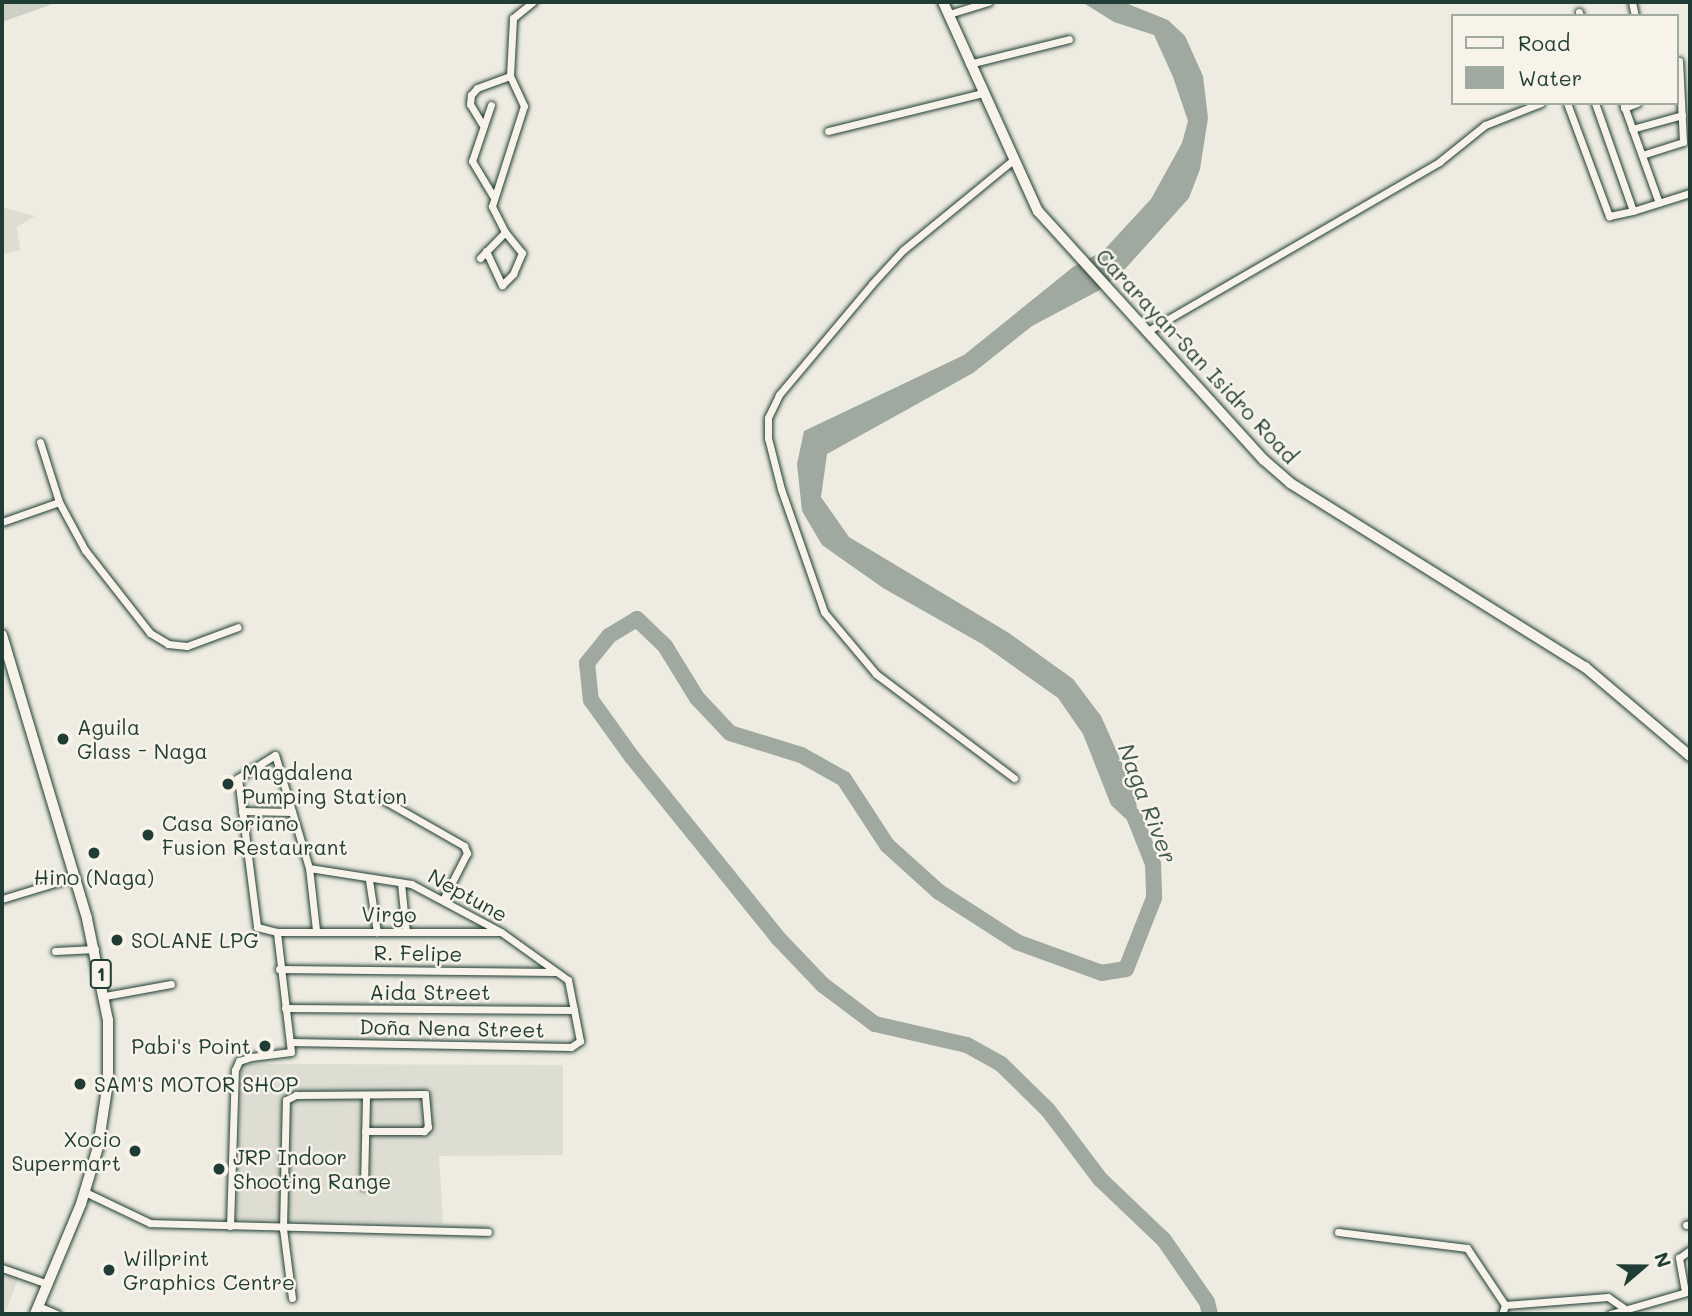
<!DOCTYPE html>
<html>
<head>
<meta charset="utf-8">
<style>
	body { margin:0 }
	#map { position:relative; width:1692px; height:1316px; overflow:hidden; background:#eeece1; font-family:Mali,sans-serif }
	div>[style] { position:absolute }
	.built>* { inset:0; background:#ddddd2 }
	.green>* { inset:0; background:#cccfc4 }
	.water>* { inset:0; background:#9fa99f }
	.river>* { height:16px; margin:-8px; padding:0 8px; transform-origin:8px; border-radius:8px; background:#9fa99f }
	.roads { filter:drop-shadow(0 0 2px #1f3d34) drop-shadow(0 0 2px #1f3d34) }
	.minor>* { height:7px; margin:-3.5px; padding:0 3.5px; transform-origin:3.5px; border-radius:3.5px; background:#f7f3e8 }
	.secondary>* { height:10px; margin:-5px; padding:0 5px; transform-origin:5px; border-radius:5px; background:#f7f3e8 }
	.primary>* { height:10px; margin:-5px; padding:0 5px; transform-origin:5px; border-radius:5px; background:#f7f3e8 }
	.dots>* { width:19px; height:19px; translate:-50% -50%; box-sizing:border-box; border:4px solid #f7f3e8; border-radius:50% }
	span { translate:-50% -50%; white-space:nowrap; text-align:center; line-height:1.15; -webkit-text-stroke:5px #f7f3e8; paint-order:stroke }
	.shield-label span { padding:2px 5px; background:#f7f3e8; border:2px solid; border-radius:5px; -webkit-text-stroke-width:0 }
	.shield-label { font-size:19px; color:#1f3d34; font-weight:700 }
	.street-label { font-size:21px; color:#1f3d34 }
	.poi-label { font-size:21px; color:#1f3d34 }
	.left { translate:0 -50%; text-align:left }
	.right { translate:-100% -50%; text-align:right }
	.water-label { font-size:23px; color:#3f584f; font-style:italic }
	.frame { position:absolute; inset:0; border:4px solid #1f3d34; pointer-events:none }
	.legend { position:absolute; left:1451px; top:14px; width:228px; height:91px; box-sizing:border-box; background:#f7f3e8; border:2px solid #a1aaa0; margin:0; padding:9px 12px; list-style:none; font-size:21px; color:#1f3d34 }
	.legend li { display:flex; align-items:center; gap:14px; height:35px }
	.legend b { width:35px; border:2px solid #a1aaa0 }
	.north { position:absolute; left:1608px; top:1232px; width:70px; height:70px; -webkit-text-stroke:5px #f7f3e8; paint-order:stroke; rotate:70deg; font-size:19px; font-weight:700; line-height:28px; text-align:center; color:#1f3d34 }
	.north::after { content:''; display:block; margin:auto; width:24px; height:32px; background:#1f3d34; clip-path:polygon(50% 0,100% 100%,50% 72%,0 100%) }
</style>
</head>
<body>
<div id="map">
	<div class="built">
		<i style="clip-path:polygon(2px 207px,35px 216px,17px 227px,20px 250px,2px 255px)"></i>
		<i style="clip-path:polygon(242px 1064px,563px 1065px,563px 1155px,439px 1156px,443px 1224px,236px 1219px)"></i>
		<i style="clip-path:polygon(2px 1272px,18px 1278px,5px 1314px,2px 1314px)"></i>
	</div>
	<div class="green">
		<i style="clip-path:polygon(2px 2px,58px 2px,2px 22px)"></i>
	</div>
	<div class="water">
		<i style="clip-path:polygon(1082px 2px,1123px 2px,1168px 20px,1185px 36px,1203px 76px,1208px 118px,1200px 169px,1189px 198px,1126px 268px,1098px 291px,1032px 326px,973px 373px,827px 454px,821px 497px,849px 537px,1009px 633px,1073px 679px,1101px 716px,1134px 790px,1141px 833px,1111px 805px,1083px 734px,1058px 698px,982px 644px,883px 588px,822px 545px,802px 511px,797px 464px,804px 431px,964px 355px,1073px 267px,1103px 251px,1151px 199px,1182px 143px,1188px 121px,1173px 77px,1154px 35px,1114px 22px)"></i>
	</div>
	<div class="river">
		<i style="left:1134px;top:816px;width:52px;rotate:68.4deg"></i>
		<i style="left:1153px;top:864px;width:34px;rotate:88deg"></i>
		<i style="left:1154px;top:898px;width:76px;rotate:111.5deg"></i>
		<i style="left:1126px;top:969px;width:24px;rotate:171deg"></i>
		<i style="left:1102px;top:973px;width:90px;rotate:-160deg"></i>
		<i style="left:1017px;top:942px;width:93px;rotate:-147.3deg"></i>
		<i style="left:939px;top:892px;width:70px;rotate:-137.9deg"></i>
		<i style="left:887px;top:845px;width:79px;rotate:-123.1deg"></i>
		<i style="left:844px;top:779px;width:49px;rotate:-150.8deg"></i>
		<i style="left:801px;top:755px;width:74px;rotate:-162.8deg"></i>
		<i style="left:730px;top:733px;width:48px;rotate:-133.3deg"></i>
		<i style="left:697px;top:698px;width:61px;rotate:-121.6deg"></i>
		<i style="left:665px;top:646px;width:39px;rotate:-136deg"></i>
		<i style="left:637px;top:619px;width:33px;rotate:149deg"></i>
		<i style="left:609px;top:636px;width:35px;rotate:129deg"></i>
		<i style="left:587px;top:663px;width:37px;rotate:84deg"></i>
		<i style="left:591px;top:700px;width:70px;rotate:54.3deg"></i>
		<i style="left:632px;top:757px;width:234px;rotate:51.1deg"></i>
		<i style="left:779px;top:939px;width:64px;rotate:46.3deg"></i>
		<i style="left:823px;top:985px;width:65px;rotate:36.9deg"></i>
		<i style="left:875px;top:1024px;width:94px;rotate:12.9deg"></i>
		<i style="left:967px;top:1045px;width:39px;rotate:29deg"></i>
		<i style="left:1001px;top:1064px;width:66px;rotate:44.4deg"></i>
		<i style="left:1048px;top:1110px;width:86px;rotate:53deg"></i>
		<i style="left:1100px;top:1179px;width:88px;rotate:43.6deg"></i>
		<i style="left:1164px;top:1240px;width:75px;rotate:55.3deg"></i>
		<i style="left:1207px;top:1302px;width:12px;rotate:76deg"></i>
	</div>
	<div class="roads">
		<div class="minor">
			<i style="left:1632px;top:2px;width:14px;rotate:78deg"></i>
			<i style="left:1579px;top:12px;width:4px;rotate:76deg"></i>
			<i style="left:949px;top:14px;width:41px;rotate:-17.1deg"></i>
			<i style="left:969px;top:64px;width:103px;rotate:-14deg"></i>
			<i style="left:1567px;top:103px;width:121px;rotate:69.6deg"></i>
			<i style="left:1609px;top:216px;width:25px;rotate:-12deg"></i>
			<i style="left:1595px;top:103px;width:114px;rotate:70.6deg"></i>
			<i style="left:1633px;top:211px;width:60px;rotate:-17.5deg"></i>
			<i style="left:1623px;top:103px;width:106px;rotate:70.2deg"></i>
			<i style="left:491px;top:105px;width:59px;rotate:108.7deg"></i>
			<i style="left:472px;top:161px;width:41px;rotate:59deg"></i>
			<i style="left:1624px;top:108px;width:14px;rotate:-21deg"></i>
			<i style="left:482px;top:124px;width:23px;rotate:-121deg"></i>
			<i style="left:470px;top:104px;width:9px;rotate:-84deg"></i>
			<i style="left:471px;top:95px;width:9px;rotate:-49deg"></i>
			<i style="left:477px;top:88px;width:35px;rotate:-20deg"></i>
			<i style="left:1632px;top:129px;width:52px;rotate:-15.6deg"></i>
			<i style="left:828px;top:131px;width:160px;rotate:-13.8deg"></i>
			<i style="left:1642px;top:155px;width:43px;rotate:-17.6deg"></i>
			<i style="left:1683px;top:142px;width:81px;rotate:-92.8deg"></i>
			<i style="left:1013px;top:160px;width:142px;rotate:140.7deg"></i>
			<i style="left:903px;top:250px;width:46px;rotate:132.4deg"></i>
			<i style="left:872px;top:284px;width:145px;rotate:130deg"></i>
			<i style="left:779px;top:395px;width:25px;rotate:116deg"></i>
			<i style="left:768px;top:418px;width:20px;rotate:90deg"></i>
			<i style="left:768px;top:438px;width:53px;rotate:75.7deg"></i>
			<i style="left:781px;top:489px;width:130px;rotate:70.7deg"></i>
			<i style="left:824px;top:612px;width:81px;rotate:50deg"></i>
			<i style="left:876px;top:674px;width:173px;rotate:37deg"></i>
			<i style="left:486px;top:251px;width:38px;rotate:65deg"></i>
			<i style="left:502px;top:285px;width:16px;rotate:-45deg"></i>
			<i style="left:513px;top:274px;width:23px;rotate:-67deg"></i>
			<i style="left:522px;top:253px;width:27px;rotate:-129deg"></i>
			<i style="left:480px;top:258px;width:36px;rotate:-46deg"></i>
			<i style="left:505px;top:232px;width:29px;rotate:-117deg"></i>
			<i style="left:492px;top:206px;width:105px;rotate:-72.3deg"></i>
			<i style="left:524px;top:106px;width:33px;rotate:-115deg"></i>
			<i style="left:510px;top:76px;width:58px;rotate:-87deg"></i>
			<i style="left:513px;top:18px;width:26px;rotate:-39deg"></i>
			<i style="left:1146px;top:332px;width:339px;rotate:-30.1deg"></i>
			<i style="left:1439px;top:162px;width:59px;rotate:-38.8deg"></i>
			<i style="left:1485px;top:125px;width:60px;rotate:-21.4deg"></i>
			<i style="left:40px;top:442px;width:63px;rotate:72.4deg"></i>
			<i style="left:2px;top:522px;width:60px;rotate:-19.3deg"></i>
			<i style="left:59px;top:502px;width:55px;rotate:61.6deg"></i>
			<i style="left:85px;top:550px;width:105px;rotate:51.9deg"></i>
			<i style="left:150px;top:633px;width:21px;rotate:31deg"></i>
			<i style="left:168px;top:644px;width:19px;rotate:6deg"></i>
			<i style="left:187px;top:646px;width:54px;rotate:-20.4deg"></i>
			<i style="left:380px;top:798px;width:97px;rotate:29.7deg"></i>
			<i style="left:464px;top:846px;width:8px;rotate:67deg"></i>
			<i style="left:467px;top:853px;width:53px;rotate:117.1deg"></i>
			<i style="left:242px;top:811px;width:50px;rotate:1.1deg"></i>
			<i style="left:369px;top:880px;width:53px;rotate:81.3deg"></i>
			<i style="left:401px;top:883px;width:49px;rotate:84.2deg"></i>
			<i style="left:2px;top:899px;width:75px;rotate:-17deg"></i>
			<i style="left:316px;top:930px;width:62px;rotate:-96.4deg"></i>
			<i style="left:309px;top:868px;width:118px;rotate:-106.7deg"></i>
			<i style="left:275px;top:755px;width:44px;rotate:148.1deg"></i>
			<i style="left:238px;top:778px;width:150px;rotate:82.7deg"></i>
			<i style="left:257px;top:927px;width:21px;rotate:14deg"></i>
			<i style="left:277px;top:932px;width:223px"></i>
			<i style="left:55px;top:951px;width:40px;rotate:-2.9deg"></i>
			<i style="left:279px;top:969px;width:277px;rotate:0.6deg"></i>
			<i style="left:105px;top:996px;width:67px;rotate:-10.3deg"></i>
			<i style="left:285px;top:1008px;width:289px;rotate:0.4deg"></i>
			<i style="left:290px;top:1042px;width:281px;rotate:1deg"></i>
			<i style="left:571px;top:1047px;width:11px;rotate:-34deg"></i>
			<i style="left:580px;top:1041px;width:62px;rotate:-101.1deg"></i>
			<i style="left:568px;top:980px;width:82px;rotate:-144.4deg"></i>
			<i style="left:501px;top:932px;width:102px;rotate:-151.9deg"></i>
			<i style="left:411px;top:884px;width:103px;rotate:-171.1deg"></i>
			<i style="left:364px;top:1186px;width:91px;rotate:-88.7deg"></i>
			<i style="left:85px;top:1192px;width:72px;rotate:25.5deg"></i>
			<i style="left:150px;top:1223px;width:338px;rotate:1.5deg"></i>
			<i style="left:1686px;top:1225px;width:4px;rotate:-14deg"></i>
			<i style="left:230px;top:1226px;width:156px;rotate:-88.2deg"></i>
			<i style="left:235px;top:1070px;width:10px;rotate:-66deg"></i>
			<i style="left:239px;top:1061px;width:13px;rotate:-18deg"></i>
			<i style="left:251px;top:1057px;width:40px;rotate:-7.1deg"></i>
			<i style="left:291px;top:1052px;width:121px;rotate:-96.7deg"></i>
			<i style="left:1338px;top:1232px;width:130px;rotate:7.1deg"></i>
			<i style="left:1467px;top:1248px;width:69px;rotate:56.3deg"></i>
			<i style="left:1505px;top:1305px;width:9px;rotate:108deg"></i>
			<i style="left:2px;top:1268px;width:49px;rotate:19.2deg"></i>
			<i style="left:1685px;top:1292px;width:35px;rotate:-100deg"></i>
			<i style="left:1679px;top:1258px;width:14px;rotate:-36deg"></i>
			<i style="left:292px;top:1298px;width:70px;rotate:-97.4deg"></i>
			<i style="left:283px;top:1229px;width:129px;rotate:-88.7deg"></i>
			<i style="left:286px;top:1100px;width:11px;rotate:-27deg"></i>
			<i style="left:296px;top:1095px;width:129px;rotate:-0.4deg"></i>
			<i style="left:425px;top:1094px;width:33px;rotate:85deg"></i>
			<i style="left:428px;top:1127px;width:6px;rotate:135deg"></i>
			<i style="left:424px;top:1131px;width:59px;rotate:180deg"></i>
			<i style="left:1505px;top:1305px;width:103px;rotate:-4.4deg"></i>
			<i style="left:1608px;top:1297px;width:21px;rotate:35deg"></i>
			<i style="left:38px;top:1306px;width:21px;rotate:23deg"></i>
			<i style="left:1610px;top:1314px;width:83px;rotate:-16deg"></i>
		</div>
		<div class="secondary">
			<i style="left:943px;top:2px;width:230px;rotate:65.6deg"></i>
			<i style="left:1038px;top:211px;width:336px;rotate:47.8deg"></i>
			<i style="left:1264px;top:460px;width:35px;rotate:41deg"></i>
			<i style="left:1290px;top:483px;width:348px;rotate:32deg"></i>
			<i style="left:1585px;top:667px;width:138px;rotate:40.3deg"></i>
		</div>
		<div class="primary">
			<i style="left:2px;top:635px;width:296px;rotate:73.3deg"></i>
			<i style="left:87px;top:919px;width:103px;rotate:78.3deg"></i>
			<i style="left:108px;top:1020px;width:62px;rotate:90deg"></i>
			<i style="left:108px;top:1082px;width:66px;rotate:98.7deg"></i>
			<i style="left:98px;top:1147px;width:59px;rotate:106.6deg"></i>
			<i style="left:81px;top:1204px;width:119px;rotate:112.7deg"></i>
		</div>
	</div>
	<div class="dots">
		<i style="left:63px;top:739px;background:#1f3d34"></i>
		<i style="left:228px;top:784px;background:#1f3d34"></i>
		<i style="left:148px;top:835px;background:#1f3d34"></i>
		<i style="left:94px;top:853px;background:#1f3d34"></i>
		<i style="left:117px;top:940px;background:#1f3d34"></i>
		<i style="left:265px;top:1046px;background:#1f3d34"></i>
		<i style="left:80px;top:1084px;background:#1f3d34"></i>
		<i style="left:135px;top:1151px;background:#1f3d34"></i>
		<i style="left:219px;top:1169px;background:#1f3d34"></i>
		<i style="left:109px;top:1270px;background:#1f3d34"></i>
	</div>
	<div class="shield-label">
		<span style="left:101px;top:974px">1</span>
	</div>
	<div class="street-label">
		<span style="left:1197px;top:356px;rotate:47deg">Cararayan-San Isidro Road</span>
		<span style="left:468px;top:895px;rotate:29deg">Neptune</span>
		<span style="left:389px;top:914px;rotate:1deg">Virgo</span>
		<span style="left:418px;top:953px;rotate:1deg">R. Felipe</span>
		<span style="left:430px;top:992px">Aida Street</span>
		<span style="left:452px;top:1028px;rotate:1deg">Doña Nena Street</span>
	</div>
	<div class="poi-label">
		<span class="left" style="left:77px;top:739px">Aguila<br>Glass - Naga</span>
		<span class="left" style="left:242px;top:784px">Magdalena<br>Pumping Station</span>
		<span class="left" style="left:162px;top:835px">Casa Soriano<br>Fusion Restaurant</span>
		<span style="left:94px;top:877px">Hino (Naga)</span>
		<span class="left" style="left:131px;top:940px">SOLANE LPG</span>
		<span class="right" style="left:251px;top:1046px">Pabi's Point</span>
		<span class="left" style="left:94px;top:1084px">SAM'S MOTOR SHOP</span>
		<span class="right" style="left:121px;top:1151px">Xocio<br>Supermart</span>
		<span class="left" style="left:233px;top:1169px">JRP Indoor<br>Shooting Range</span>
		<span class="left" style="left:123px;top:1270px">Willprint<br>Graphics Centre</span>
	</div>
	<div class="water-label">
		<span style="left:1148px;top:803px;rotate:69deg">Naga River</span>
	</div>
	<div class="frame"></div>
	<ul class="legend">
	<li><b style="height:9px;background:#f7f3e8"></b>Road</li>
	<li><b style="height:19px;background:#9fa99f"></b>Water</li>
	</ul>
	<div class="north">N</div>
</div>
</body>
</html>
